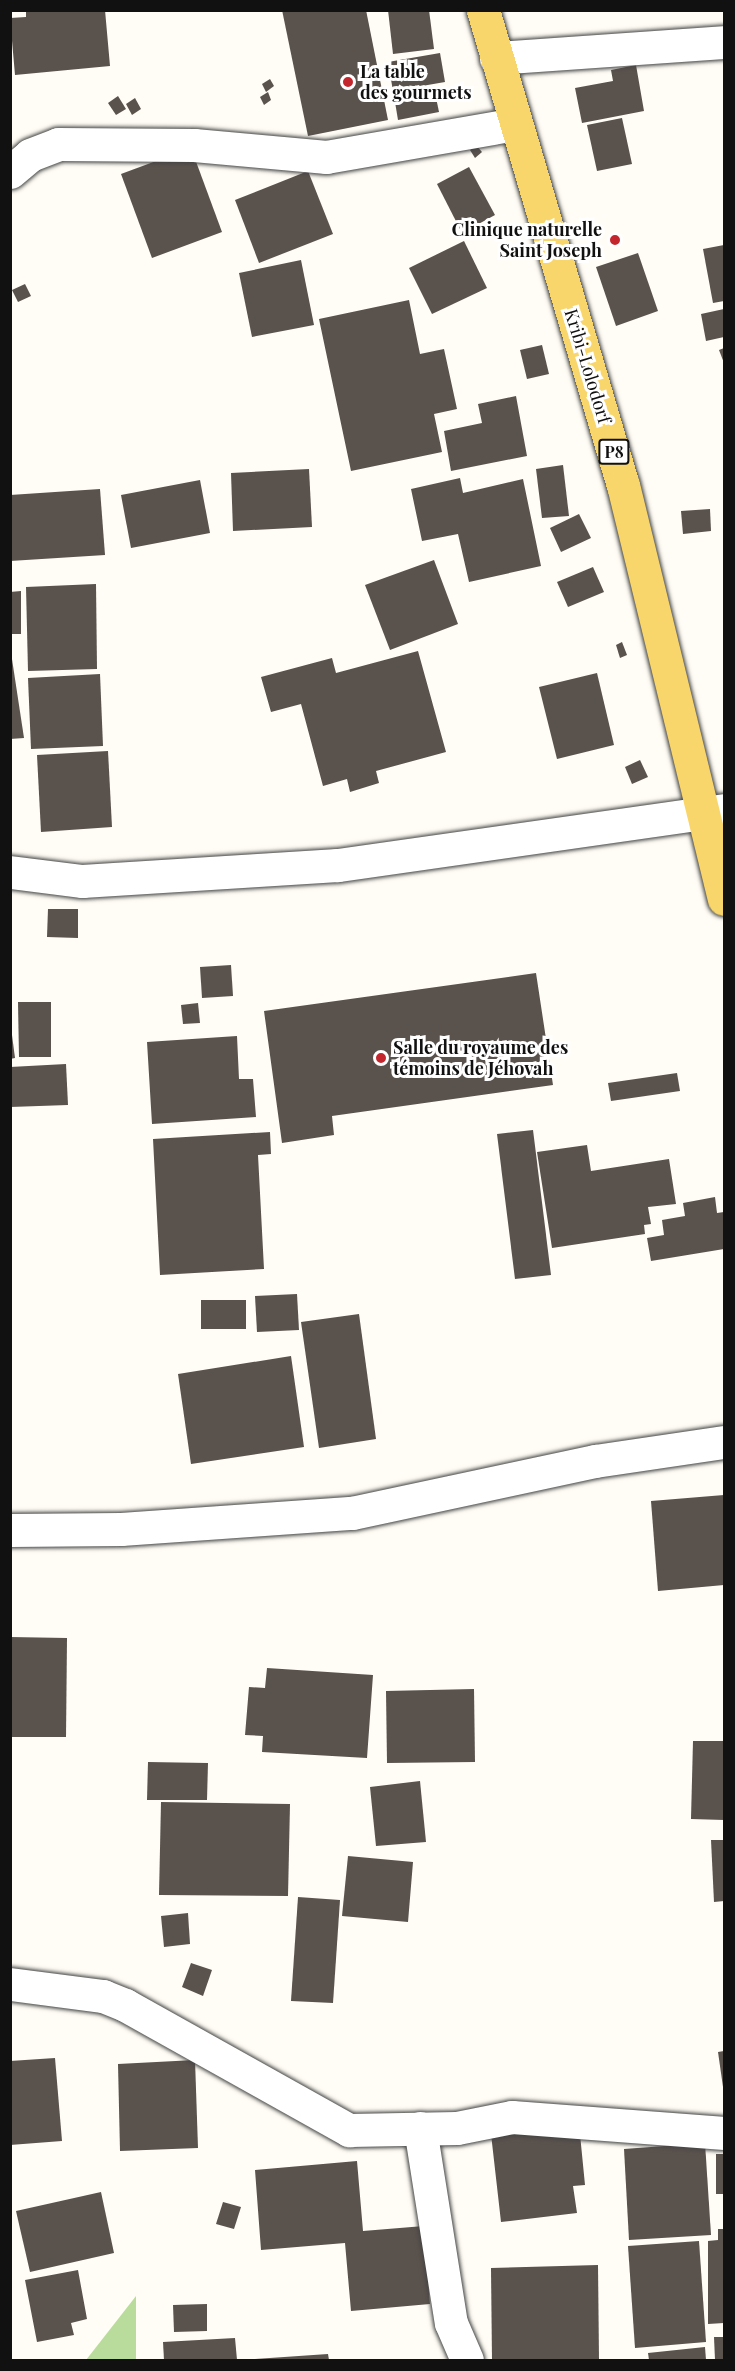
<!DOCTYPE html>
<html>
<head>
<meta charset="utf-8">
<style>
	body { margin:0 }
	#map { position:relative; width:735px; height:2371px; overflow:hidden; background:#fffdf5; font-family:"Playfair Display",serif }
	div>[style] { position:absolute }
	.forest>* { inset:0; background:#b9dc9c }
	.building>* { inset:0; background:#5a524d }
	.roads { filter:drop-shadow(0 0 2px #444) drop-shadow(0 0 2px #444) }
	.street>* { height:33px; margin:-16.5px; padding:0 16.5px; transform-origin:16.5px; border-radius:16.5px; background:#fff }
	.primary>* { height:33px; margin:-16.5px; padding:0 16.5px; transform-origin:16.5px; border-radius:16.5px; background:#f9d66b }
	.dots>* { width:16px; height:16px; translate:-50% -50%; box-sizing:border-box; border:3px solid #fff; border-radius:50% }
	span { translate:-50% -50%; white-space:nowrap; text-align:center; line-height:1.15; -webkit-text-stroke:6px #fff; paint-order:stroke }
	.shield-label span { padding:2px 4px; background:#fff; border:2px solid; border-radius:4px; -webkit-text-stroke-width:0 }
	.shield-label { font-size:16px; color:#111; font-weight:700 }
	.poi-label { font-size:18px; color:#111; font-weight:700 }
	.left { translate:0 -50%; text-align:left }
	.right { translate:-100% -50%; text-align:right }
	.street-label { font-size:18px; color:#111 }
	.frame { position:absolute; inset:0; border:12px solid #111; pointer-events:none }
</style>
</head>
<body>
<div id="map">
	<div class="forest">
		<i style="clip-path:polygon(136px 2296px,136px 2360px,86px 2360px)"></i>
	</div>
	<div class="building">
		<i style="clip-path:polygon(26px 10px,105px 10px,110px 66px,15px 75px,10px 18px,26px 17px)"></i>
		<i style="clip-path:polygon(282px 10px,366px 10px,388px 120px,308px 136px)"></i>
		<i style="clip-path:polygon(388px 10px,429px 10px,434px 49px,393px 54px)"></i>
		<i style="clip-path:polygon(440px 53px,445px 82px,393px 91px,388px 62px)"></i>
		<i style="clip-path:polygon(636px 65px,644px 111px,582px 123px,575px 88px,613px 81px,611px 70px)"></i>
		<i style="clip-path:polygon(270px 79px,274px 86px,266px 92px,262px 84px)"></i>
		<i style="clip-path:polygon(434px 88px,439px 112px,398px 120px,394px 96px)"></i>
		<i style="clip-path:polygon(268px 92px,271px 100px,264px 105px,260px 97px)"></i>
		<i style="clip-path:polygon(118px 96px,126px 109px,116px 115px,108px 103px)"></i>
		<i style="clip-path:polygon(135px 98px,141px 109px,132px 115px,126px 104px)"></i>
		<i style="clip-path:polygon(622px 118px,632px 164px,597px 171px,587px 125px)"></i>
		<i style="clip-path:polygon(476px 145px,482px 152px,475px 158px,470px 150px)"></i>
		<i style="clip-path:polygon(191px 148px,222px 232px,152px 258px,121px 174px)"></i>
		<i style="clip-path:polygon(469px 167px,495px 215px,462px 233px,437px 184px)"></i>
		<i style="clip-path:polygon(308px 171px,333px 234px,259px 263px,235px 200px)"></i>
		<i style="clip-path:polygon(464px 241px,487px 288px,432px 314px,409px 268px)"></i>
		<i style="clip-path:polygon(724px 245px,724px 301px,713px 303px,703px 249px)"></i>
		<i style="clip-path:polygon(638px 253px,658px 311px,616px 326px,596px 267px)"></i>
		<i style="clip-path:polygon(301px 260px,314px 325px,252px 337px,239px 273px)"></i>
		<i style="clip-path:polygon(25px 284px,31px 296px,18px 302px,12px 290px)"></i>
		<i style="clip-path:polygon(409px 300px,420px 354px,444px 349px,457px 409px,434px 414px,442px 452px,351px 471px,319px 319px)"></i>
		<i style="clip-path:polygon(724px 309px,724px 337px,706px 341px,701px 314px)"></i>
		<i style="clip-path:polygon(542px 345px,549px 374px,527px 379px,520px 350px)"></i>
		<i style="clip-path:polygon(724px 348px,724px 363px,719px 350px)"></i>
		<i style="clip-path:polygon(516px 396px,527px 456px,451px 471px,444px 431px,482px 423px,478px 404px)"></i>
		<i style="clip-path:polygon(563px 465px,569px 516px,542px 518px,536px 469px)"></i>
		<i style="clip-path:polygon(309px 469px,312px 527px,233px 531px,231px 473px)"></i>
		<i style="clip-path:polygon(460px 478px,463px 493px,523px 479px,541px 566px,469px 582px,458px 534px,422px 541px,411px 489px)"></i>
		<i style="clip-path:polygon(200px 480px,210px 533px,131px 548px,121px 495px)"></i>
		<i style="clip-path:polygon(100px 489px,105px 555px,10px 561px,10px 495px)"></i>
		<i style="clip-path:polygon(710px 509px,711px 531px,683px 534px,681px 511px)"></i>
		<i style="clip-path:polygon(579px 514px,591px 538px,561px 552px,550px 528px)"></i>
		<i style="clip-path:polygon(434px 560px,458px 624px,390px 650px,365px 585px)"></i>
		<i style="clip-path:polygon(593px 567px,604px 592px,568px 607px,557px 582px)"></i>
		<i style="clip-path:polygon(96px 584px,97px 669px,28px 671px,26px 587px)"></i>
		<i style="clip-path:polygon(21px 591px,21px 634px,10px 634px,10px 592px)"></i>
		<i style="clip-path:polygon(622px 642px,627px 655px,620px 658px,616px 645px)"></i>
		<i style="clip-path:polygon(10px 646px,24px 738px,10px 739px)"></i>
		<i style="clip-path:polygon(418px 651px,446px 752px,376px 771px,379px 783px,350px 792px,347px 779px,323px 786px,301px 704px,271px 712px,261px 677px,332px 658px,336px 673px)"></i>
		<i style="clip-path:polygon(597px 673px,614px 745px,557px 759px,539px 687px)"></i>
		<i style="clip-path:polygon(100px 674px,103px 746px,31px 749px,28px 678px)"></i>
		<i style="clip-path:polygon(108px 751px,112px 827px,41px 832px,37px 755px)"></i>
		<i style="clip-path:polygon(640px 760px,648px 777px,632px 784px,625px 767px)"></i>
		<i style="clip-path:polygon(48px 909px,78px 909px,78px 938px,47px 937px)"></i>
		<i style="clip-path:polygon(231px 965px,233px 996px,202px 998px,200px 967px)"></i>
		<i style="clip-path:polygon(536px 973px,553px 1085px,332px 1116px,334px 1135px,282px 1143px,264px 1011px)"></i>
		<i style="clip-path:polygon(18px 1002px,51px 1002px,51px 1057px,19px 1057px)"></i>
		<i style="clip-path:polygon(198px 1003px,200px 1023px,183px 1024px,181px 1005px)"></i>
		<i style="clip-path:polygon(10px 1020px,15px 1058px,10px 1059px)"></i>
		<i style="clip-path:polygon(237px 1036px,239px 1079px,253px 1079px,256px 1117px,152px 1124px,147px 1042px)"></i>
		<i style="clip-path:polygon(66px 1064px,68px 1105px,10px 1107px,10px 1067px)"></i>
		<i style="clip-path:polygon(677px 1073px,680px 1091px,611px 1101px,608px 1083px)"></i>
		<i style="clip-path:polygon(533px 1130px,551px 1275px,515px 1279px,497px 1134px)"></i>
		<i style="clip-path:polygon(270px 1132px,271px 1154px,258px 1155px,264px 1269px,160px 1275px,153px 1139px)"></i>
		<i style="clip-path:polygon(587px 1145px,591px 1171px,669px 1159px,676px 1204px,648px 1207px,651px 1224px,644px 1225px,645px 1234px,552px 1248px,537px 1152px)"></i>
		<i style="clip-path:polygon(715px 1197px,717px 1213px,724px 1212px,724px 1249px,651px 1261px,647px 1238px,664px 1235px,662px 1220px,685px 1216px,683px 1203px)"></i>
		<i style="clip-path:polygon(297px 1294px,299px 1330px,257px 1332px,255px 1296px)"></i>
		<i style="clip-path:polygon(201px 1300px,246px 1300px,246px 1329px,201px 1329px)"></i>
		<i style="clip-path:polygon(359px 1314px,376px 1439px,319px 1448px,301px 1322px)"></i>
		<i style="clip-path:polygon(291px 1356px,304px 1447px,191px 1464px,178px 1374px)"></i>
		<i style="clip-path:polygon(724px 1495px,724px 1585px,658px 1591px,651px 1501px)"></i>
		<i style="clip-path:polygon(10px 1637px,67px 1638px,66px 1737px,10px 1737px)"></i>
		<i style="clip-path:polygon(267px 1668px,373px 1675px,367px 1758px,262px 1752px,263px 1736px,245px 1735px,249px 1687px,265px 1688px)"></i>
		<i style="clip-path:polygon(474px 1689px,475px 1762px,387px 1763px,386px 1691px)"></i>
		<i style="clip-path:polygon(693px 1741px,724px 1741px,724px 1820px,691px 1819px)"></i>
		<i style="clip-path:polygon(148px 1762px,208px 1763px,207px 1800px,147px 1800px)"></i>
		<i style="clip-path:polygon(420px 1781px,426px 1842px,376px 1846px,370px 1787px)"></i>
		<i style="clip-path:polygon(161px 1802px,290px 1804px,288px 1896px,159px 1895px)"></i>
		<i style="clip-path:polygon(711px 1840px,724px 1840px,724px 1901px,714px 1902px)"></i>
		<i style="clip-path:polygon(348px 1856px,413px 1862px,408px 1922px,342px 1916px)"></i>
		<i style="clip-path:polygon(298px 1897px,340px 1900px,333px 2003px,291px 2001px)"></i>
		<i style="clip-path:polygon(188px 1913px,190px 1944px,164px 1947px,161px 1916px)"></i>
		<i style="clip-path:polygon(191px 1963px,212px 1970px,203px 1996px,182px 1987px)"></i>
		<i style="clip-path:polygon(724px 2051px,724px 2087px,723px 2087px,718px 2052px)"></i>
		<i style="clip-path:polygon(55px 2058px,62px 2141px,10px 2145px,10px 2061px)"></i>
		<i style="clip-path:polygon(195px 2060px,198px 2148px,120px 2151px,118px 2064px)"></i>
		<i style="clip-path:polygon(579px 2124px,585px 2185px,573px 2186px,577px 2213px,501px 2222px,491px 2134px)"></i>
		<i style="clip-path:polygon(705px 2143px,711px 2235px,629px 2240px,624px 2149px)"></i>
		<i style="clip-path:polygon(716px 2154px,724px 2154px,724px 2194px,716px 2194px)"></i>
		<i style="clip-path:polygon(357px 2161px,363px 2231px,424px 2226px,430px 2304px,351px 2311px,345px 2243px,261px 2250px,255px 2170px)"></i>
		<i style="clip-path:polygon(101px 2192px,114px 2253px,30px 2272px,16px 2211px)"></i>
		<i style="clip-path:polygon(223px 2202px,241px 2207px,234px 2229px,216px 2224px)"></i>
		<i style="clip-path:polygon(718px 2229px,724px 2229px,724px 2323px,708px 2324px,708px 2241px,718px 2240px)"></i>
		<i style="clip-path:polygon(699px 2241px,706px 2342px,635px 2348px,628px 2246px)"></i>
		<i style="clip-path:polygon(598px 2265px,599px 2360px,492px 2360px,491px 2268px)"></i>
		<i style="clip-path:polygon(78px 2270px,87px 2319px,71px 2323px,74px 2335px,37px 2342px,25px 2280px)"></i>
		<i style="clip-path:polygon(207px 2304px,207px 2331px,174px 2332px,173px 2305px)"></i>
		<i style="clip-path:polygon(714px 2337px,724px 2337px,724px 2360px,715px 2360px)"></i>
		<i style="clip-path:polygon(235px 2338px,237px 2360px,164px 2360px,163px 2342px)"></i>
		<i style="clip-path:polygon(705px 2347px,706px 2360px,649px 2360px,648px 2353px)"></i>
		<i style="clip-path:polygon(328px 2354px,329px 2360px,255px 2360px,255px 2359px)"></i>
	</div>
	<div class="roads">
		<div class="street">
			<i style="left:496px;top:58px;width:229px;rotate:-4deg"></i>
			<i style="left:10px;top:172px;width:26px;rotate:-40deg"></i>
			<i style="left:30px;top:155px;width:30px;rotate:-21deg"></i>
			<i style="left:58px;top:144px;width:136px;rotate:0.4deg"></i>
			<i style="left:194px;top:145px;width:133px;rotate:5.2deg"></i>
			<i style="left:326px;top:157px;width:193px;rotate:-9.9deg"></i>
			<i style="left:10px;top:872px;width:73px;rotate:7.1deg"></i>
			<i style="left:82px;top:881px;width:256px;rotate:-3.6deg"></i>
			<i style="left:338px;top:865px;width:390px;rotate:-8.1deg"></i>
			<i style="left:10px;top:1530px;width:111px;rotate:-0.5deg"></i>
			<i style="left:121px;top:1529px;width:232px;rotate:-4deg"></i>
			<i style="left:352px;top:1513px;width:249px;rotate:-12.1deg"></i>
			<i style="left:595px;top:1461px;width:130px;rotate:-8.4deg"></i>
			<i style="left:10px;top:1984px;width:94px;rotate:7.4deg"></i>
			<i style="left:103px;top:1996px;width:24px;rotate:22deg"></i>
			<i style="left:125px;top:2005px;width:257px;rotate:29.2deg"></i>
			<i style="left:349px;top:2130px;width:108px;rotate:-1.1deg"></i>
			<i style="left:457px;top:2128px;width:56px;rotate:-11.3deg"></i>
			<i style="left:512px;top:2117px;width:213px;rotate:4.3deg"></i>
			<i style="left:420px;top:2128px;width:197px;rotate:81deg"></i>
			<i style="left:451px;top:2323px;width:40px;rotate:66.6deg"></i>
		</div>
		<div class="primary">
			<i style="left:483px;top:10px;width:495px;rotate:73.6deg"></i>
			<i style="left:623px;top:485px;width:426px;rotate:76.3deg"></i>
		</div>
	</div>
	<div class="dots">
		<i style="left:348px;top:82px;background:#c4262e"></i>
		<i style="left:615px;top:240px;background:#c4262e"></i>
		<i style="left:381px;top:1058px;background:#c4262e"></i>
	</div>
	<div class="shield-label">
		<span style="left:614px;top:452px">P8</span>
	</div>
	<div class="poi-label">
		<span class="left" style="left:360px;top:82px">La table<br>des gourmets</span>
		<span class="right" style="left:602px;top:240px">Clinique naturelle<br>Saint Joseph</span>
		<span class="left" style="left:393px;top:1058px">Salle du royaume des<br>témoins de Jéhovah</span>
	</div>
	<div class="street-label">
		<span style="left:588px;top:366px;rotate:73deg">Kribi-Lolodorf</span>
	</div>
	<div class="frame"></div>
</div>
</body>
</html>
